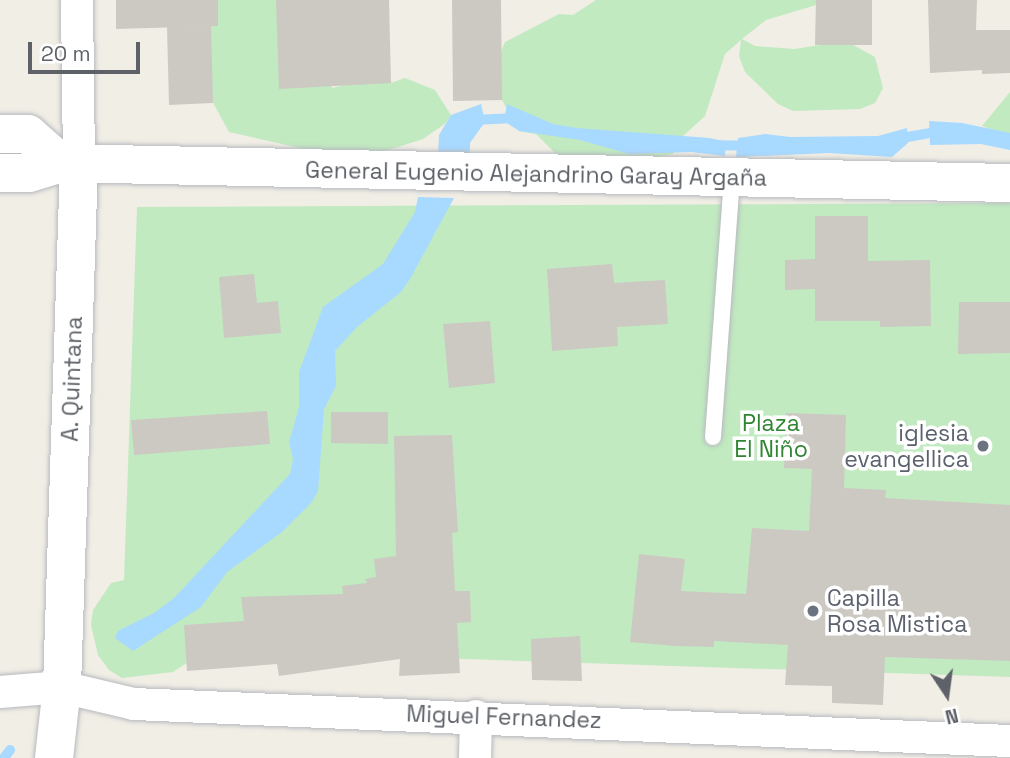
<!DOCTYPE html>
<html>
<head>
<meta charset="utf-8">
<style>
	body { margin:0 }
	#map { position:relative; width:1010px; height:758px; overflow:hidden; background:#f1eee6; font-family:"Space Grotesk",sans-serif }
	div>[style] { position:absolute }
	.green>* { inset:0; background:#c1eac1 }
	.water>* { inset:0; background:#a8d9ff }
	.stream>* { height:10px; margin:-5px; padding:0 5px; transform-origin:5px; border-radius:5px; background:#a8d9ff }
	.building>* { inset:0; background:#ccc9c3 }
	.roads { filter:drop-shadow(0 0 2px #b7b9be) drop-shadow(0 0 2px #b7b9be) }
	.service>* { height:16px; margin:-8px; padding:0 8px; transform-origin:8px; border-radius:8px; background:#fff }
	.minor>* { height:32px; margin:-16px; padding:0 16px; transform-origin:16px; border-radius:16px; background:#fff }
	.tertiary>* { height:38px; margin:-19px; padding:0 19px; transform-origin:19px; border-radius:19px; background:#fff }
	.dots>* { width:19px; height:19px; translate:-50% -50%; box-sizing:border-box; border:4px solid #fff; border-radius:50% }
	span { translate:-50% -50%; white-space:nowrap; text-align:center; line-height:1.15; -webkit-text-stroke:7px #fff; paint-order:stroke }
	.street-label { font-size:23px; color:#5e6268 }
	.park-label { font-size:23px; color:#2f8532 }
	.worship-label { font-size:23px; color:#5b616d }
	.right { translate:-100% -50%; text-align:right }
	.left { translate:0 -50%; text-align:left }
	.north { position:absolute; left:912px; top:660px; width:70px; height:70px; -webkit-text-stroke:5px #fff; paint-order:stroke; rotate:167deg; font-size:19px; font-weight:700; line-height:28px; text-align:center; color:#5e6268 }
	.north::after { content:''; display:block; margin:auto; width:24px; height:32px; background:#5e6268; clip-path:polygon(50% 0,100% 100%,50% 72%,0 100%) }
	.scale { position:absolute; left:28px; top:42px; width:112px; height:32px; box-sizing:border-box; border:4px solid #5e6268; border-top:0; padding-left:9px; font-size:21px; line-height:24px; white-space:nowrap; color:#5e6268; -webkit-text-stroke:5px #fff; paint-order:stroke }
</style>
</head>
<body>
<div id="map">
	<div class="green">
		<i style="clip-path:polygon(188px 0,281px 0,309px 67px,333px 88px,359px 81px,391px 83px,405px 78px,435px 90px,451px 115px,446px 123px,423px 139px,389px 150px,356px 153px,322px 153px,229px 132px,194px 68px)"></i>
		<i style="clip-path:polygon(596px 0,833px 0,766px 20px,742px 39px,755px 46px,794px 49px,846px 41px,875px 57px,883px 88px,875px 103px,860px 109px,793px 111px,778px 104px,745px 72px,739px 56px,741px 40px,725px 54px,705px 116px,682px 137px,673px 154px,626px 163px,559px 157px,536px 134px,519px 131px,502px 100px,492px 74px,505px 42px,559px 14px,573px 15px)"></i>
		<i style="clip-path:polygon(1010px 92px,1010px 136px,982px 126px)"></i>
		<i style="clip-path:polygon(1010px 203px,1010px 677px,190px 650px,188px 662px,173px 672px,122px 678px,109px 670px,98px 655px,91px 625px,93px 610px,111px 583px,124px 580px,137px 207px)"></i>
	</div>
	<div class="water">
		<i style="clip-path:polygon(481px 104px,485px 122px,470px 143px,470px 158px,438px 156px,439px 135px,451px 115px)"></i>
		<i style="clip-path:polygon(507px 104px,553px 124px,576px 128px,710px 138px,726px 142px,725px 156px,691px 152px,629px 154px,580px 140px,519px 131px,504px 121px)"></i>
		<i style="clip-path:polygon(929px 121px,962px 123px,1010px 133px,1010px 150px,981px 144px,930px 145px)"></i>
		<i style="clip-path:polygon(907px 128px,908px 143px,892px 157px,829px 153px,736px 157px,738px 138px,765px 134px,790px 137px,878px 136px)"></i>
		<i style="clip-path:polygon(418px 197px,454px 198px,410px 279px,401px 292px,357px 327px,335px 351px,336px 386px,324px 409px,318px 491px,311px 503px,282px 532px,227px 572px,201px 607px,133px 651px,115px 638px,118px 631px,154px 613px,174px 598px,290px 474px,293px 459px,289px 442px,299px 407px,299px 372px,323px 307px,383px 264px,415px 212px)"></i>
	</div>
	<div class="stream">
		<i style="left:473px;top:120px;width:43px;rotate:-2.7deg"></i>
		<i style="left:896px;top:139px;width:47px;rotate:-9.9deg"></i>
		<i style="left:711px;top:145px;width:40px;rotate:1.4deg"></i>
		<i style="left:4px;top:758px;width:10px;rotate:-53deg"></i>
	</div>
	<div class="building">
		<i style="clip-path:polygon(116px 0,218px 0,218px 26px,116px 29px)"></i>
		<i style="clip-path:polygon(276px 0,389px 0,391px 83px,279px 89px)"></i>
		<i style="clip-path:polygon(452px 0,501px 0,502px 100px,453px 101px)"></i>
		<i style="clip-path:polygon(816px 0,872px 0,872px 45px,815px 45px)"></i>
		<i style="clip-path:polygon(928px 0,977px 0,976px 30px,1010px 30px,1010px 73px,982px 74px,982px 70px,930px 73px)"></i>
		<i style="clip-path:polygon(211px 26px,213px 103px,169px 105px,167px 27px)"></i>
		<i style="clip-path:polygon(815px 216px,868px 216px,868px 261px,930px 260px,931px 326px,880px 327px,880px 321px,815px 321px,815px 289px,785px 290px,785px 260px,815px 259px)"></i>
		<i style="clip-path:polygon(612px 264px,614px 283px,665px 280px,668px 324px,617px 327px,618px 346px,552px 351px,547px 269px)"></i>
		<i style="clip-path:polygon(254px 274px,257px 303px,278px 301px,281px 333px,224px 338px,219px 277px)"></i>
		<i style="clip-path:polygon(959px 302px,1010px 302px,1010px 353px,958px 354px)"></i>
		<i style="clip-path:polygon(490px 321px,495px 383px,449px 388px,443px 324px)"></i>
		<i style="clip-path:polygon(267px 411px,270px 444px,134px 455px,131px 420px)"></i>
		<i style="clip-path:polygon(331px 412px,388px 412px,388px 444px,331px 443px)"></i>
		<i style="clip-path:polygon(786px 413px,846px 415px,844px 488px,886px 490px,885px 498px,1010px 505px,1010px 661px,885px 657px,883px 705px,832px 703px,832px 686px,785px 685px,788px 645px,714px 641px,714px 647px,675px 646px,630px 642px,639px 554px,685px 559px,681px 591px,746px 594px,752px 528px,809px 531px,812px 469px,784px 468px)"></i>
		<i style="clip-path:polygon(452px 435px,458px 532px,452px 533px,455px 591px,470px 591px,471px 622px,457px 623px,460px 673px,399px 676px,400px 659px,279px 676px,277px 664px,187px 671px,184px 625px,244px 621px,241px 597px,343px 594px,342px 586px,367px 583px,365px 579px,376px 577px,374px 559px,396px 556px,394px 436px)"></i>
		<i style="clip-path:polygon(580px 636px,582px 681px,532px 680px,531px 639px)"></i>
	</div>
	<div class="roads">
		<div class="service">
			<i style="left:713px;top:437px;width:259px;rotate:-85.8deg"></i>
		</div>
		<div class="minor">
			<i style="left:77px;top:0;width:164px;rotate:89.3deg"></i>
			<i style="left:0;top:692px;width:62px;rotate:-4.6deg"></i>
			<i style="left:62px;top:687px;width:74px;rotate:13.3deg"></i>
			<i style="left:134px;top:704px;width:877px;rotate:2.42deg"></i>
			<i style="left:475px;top:758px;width:42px;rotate:-88.6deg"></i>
		</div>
		<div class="tertiary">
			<i style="left:0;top:134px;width:28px"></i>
			<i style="left:28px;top:134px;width:44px;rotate:41.3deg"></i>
			<i style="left:0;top:173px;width:29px"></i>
			<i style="left:29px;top:173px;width:34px;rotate:-17deg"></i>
			<i style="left:61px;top:163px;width:949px;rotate:1.21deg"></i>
			<i style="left:54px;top:758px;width:71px;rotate:-83.6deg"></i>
			<i style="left:62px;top:687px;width:523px;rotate:-88.14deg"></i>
		</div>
	</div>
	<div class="dots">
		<i style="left:983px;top:446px;background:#6b7280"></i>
		<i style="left:813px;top:611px;background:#6b7280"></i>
	</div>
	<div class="street-label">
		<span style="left:536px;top:174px;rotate:1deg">General Eugenio Alejandrino Garay Argaña</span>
		<span style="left:72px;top:379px;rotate:-88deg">A. Quintana</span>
		<span style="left:504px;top:717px;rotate:2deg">Miguel Fernandez</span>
	</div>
	<div class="park-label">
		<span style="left:771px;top:436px">Plaza<br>El Niño</span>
	</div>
	<div class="worship-label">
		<span class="right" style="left:969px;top:446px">iglesia<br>evangellica</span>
		<span class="left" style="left:827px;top:611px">Capilla<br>Rosa Mistica</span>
	</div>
	<div class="north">N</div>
	<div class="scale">20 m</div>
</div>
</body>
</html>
